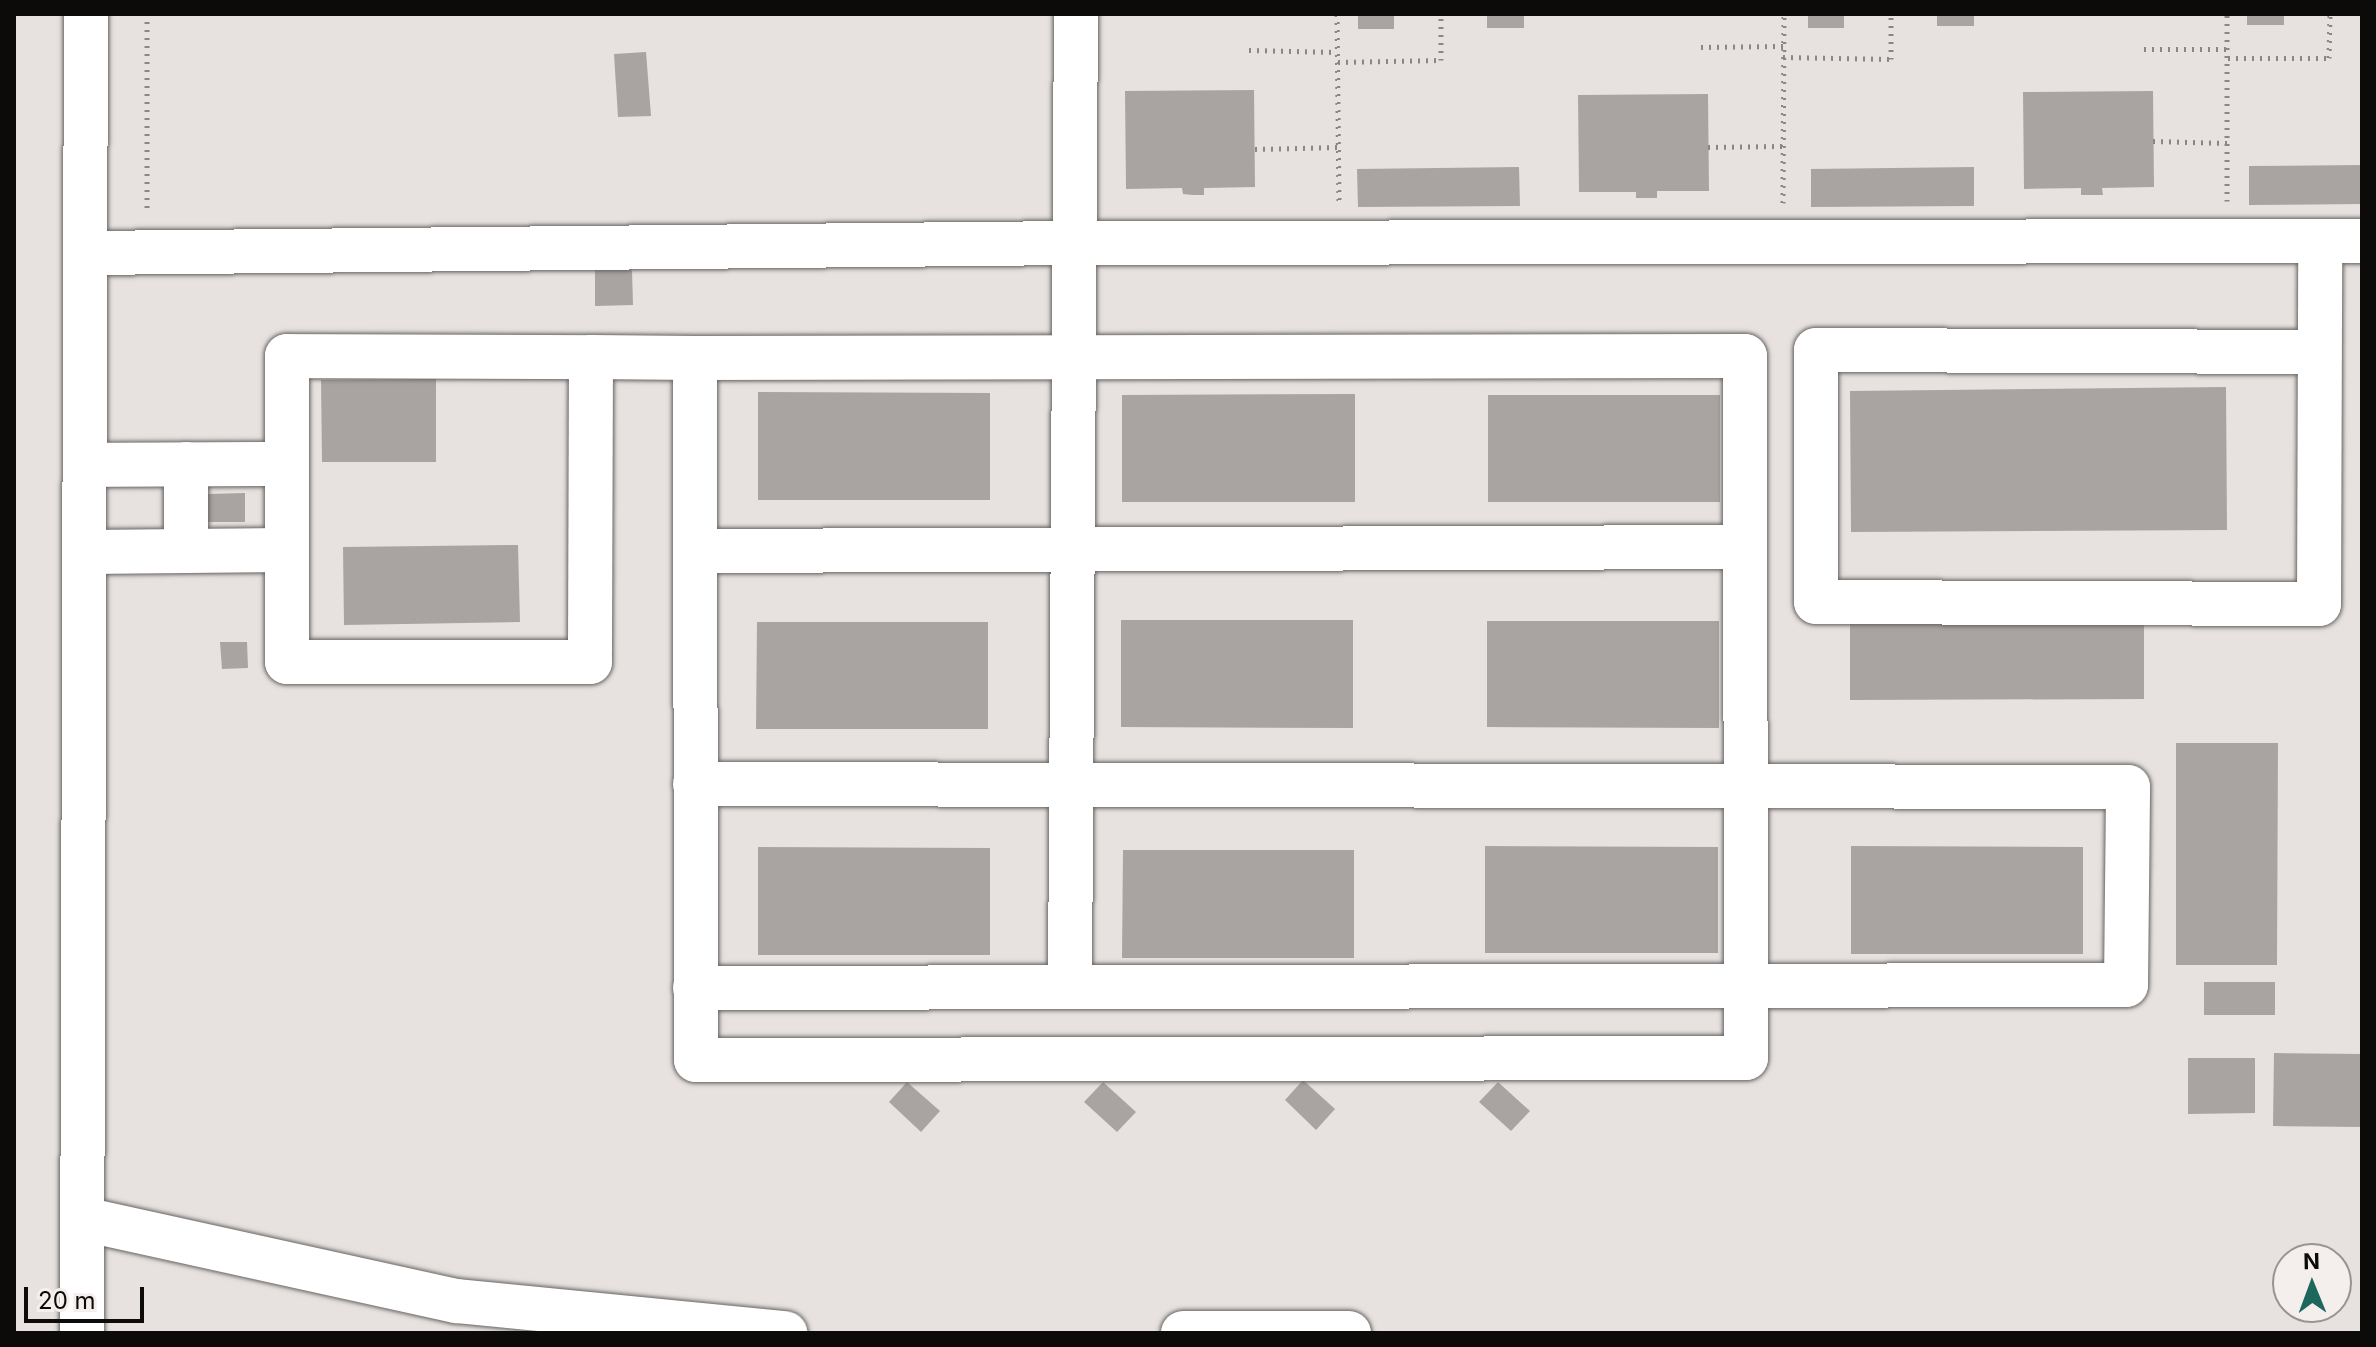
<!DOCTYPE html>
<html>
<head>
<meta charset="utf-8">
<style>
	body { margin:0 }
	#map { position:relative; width:2376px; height:1347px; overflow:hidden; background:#e7e2df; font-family:Inter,sans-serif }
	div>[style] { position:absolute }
	.building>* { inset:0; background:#a9a4a2 }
	.path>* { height:5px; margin-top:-2.5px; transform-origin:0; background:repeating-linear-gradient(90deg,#898684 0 2px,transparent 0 8px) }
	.roads { filter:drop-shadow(0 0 2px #686462) drop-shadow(0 0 2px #686462) }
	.minor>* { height:44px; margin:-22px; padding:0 22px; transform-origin:22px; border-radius:22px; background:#fff }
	span { translate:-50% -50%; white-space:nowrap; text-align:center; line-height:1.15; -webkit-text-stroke:7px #f4efec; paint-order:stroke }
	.frame { position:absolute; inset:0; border:16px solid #0d0b0a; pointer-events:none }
	.north { position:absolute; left:2272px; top:1243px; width:80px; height:80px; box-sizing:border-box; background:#f4efec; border:2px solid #989492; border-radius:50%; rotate:359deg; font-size:22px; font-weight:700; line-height:32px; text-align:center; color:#0d0b0a }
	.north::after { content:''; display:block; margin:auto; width:28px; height:36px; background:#1e675c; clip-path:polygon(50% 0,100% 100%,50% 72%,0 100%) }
	.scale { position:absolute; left:24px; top:1287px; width:120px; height:36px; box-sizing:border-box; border:4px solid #0d0b0a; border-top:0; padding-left:10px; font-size:24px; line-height:28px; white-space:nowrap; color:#0d0b0a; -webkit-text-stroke:6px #f4efec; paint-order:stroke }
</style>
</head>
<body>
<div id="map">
	<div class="building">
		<i style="clip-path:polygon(1358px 14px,1394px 14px,1394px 29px,1358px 29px)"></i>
		<i style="clip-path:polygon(1487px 14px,1524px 14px,1524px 28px,1487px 28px)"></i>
		<i style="clip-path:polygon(1808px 14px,1844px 14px,1844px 28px,1808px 28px)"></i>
		<i style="clip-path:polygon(1937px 14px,1974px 14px,1974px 26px,1937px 26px)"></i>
		<i style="clip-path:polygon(2247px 14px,2284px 14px,2284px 25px,2247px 25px)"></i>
		<i style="clip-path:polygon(646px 52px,651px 116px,618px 117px,614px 54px)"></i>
		<i style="clip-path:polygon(1254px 90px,1255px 187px,1204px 188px,1204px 195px,1193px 195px,1183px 194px,1182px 188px,1126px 189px,1125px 91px)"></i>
		<i style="clip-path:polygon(2153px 91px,2154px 187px,2102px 188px,2103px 195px,2081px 195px,2081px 188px,2024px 189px,2023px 92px)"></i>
		<i style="clip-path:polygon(1708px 94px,1709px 191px,1657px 191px,1657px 198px,1636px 198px,1636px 192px,1579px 192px,1578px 95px)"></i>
		<i style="clip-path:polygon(2362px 165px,2362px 204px,2249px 205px,2249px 166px)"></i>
		<i style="clip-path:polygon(1519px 167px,1520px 206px,1358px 207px,1357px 169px)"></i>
		<i style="clip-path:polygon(1974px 167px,1974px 206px,1811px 207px,1811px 169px)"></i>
		<i style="clip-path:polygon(595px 270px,632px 270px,633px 305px,595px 306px)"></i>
		<i style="clip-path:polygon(436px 379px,436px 462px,322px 462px,321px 380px)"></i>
		<i style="clip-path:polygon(2226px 387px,2227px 530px,1851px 532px,1850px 391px)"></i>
		<i style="clip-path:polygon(758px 392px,990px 393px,990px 500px,758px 500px)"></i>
		<i style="clip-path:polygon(1355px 394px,1355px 502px,1122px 502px,1122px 395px)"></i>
		<i style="clip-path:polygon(1488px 395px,1720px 395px,1720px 502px,1488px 502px)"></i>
		<i style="clip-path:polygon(245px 493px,245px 522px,208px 522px,208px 494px)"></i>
		<i style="clip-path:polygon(518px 545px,520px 622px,344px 625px,343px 547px)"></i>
		<i style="clip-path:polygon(1121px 620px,1353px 620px,1353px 728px,1121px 727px)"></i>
		<i style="clip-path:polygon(1487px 621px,1719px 621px,1719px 728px,1487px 727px)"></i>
		<i style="clip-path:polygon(2144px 621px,2144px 699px,1850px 700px,1850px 622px)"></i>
		<i style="clip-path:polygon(757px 622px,988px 622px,988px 729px,756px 729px)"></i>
		<i style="clip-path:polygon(220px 642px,247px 642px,248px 668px,222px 669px)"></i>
		<i style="clip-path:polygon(2176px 743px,2278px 743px,2277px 965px,2176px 965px)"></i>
		<i style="clip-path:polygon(1485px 846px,1718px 847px,1718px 953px,1485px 953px)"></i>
		<i style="clip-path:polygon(1851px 846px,2083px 847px,2083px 954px,1851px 954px)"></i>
		<i style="clip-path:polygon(758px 847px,990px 848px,990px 955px,758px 955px)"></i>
		<i style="clip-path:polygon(1123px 850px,1354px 850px,1354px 958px,1122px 958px)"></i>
		<i style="clip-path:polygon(2204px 982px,2275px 982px,2275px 1015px,2204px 1015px)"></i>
		<i style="clip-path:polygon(2274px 1053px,2362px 1054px,2362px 1127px,2273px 1126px)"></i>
		<i style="clip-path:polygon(2188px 1058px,2255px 1058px,2255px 1113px,2188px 1114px)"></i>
		<i style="clip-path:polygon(1303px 1080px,1335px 1109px,1316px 1130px,1285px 1100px)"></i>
		<i style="clip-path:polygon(907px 1082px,940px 1111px,921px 1132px,889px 1102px)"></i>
		<i style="clip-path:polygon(1103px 1082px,1136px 1112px,1117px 1132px,1084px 1102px)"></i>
		<i style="clip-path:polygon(1498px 1082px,1530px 1111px,1511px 1131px,1479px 1102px)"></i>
	</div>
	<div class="path">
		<i style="left:147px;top:14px;width:196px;rotate:90deg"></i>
		<i style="left:1337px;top:14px;width:187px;rotate:89.4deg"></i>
		<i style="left:1701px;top:47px;width:83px;rotate:-0.7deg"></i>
		<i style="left:2144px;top:49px;width:83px"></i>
		<i style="left:1249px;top:50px;width:88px;rotate:1.3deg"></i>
		<i style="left:1783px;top:57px;width:108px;rotate:1.1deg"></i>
		<i style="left:1891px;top:59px;width:45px;rotate:-90deg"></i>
		<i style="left:2228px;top:58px;width:101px"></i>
		<i style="left:2329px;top:58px;width:44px;rotate:-88.7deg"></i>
		<i style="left:1338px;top:62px;width:103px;rotate:-1.1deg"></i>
		<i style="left:1441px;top:60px;width:46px;rotate:-90deg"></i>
		<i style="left:2153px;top:141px;width:74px;rotate:1.5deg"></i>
		<i style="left:1708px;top:147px;width:75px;rotate:-0.8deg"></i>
		<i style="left:1255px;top:149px;width:83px;rotate:-1.4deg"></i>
		<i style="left:2227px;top:201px;width:187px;rotate:-90deg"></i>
		<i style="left:1783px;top:203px;width:189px;rotate:-89.7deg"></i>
	</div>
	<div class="roads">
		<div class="minor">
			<i style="left:86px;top:253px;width:991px;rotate:-0.58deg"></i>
			<i style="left:1077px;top:243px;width:1285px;rotate:-0.09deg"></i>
			<i style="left:2319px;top:352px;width:503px;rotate:-179.77deg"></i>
			<i style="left:1816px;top:350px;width:252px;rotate:90deg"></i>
			<i style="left:1816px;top:602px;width:503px;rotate:0.23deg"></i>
			<i style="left:2319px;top:604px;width:363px;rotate:-89.8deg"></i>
			<i style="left:287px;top:356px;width:304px;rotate:0.2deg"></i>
			<i style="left:591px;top:357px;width:305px;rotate:90.2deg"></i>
			<i style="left:590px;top:662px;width:303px;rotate:180deg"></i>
			<i style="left:287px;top:662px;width:306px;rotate:-90deg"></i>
			<i style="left:1745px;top:356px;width:702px;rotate:89.92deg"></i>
			<i style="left:1746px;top:1058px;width:1050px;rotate:179.89deg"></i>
			<i style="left:696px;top:1060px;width:702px;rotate:-90.08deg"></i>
			<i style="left:695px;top:358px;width:1050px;rotate:-0.11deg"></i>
			<i style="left:591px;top:357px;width:104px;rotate:0.6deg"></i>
			<i style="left:186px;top:464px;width:87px;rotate:90deg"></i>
			<i style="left:86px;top:465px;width:201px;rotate:-0.3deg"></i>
			<i style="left:695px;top:551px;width:1050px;rotate:-0.22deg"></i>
			<i style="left:85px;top:552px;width:202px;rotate:-0.6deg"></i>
			<i style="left:1070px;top:986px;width:972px;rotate:-89.65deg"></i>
			<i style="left:695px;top:988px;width:1431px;rotate:-0.12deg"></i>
			<i style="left:2126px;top:985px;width:198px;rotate:-89.4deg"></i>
			<i style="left:2128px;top:787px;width:1433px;rotate:-179.88deg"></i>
			<i style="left:83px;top:1219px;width:383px;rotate:12.4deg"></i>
			<i style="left:457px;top:1301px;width:330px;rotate:5.6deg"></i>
			<i style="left:82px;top:1333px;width:1319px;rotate:-89.83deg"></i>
			<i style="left:1183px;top:1333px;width:166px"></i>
		</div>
	</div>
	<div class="frame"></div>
	<div class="north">N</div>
	<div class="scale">20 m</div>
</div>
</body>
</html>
